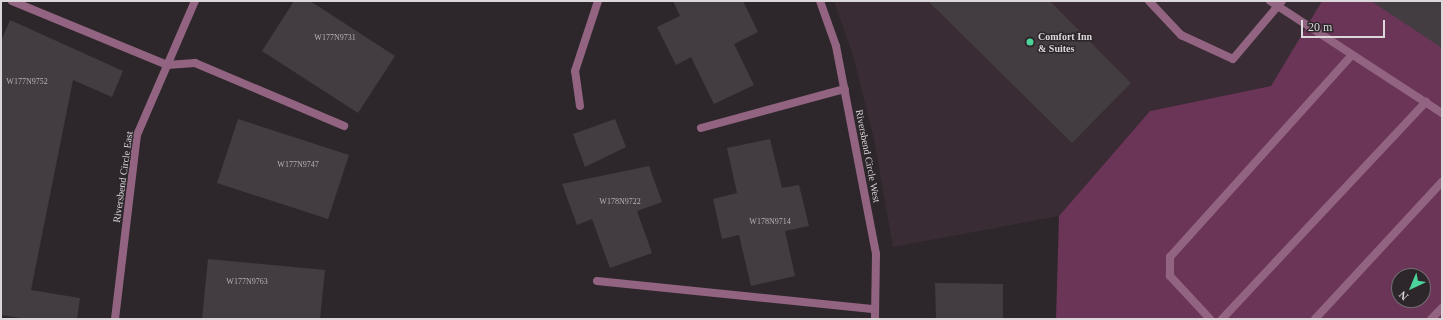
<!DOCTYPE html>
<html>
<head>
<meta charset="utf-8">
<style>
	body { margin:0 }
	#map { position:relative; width:1443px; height:320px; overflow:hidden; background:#2d272b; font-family:Georgia,serif }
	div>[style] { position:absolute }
	.built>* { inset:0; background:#392c34 }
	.green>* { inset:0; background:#6b3558 }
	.building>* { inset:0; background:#433c40 }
	.lane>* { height:8px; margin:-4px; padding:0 4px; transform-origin:4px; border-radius:4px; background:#936481 }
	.street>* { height:8px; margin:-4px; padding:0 4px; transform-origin:4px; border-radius:4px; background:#936481 }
	.dots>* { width:11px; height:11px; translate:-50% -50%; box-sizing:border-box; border:2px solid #2d272b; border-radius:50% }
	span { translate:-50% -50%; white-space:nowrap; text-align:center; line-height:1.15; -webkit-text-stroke:3px #2d272b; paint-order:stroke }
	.number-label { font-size:8px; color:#b6b0b4 }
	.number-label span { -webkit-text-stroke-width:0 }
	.poi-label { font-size:10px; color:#dcd7da; font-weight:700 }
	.left { translate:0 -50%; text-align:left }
	.street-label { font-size:10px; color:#dcd7da }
	.frame { position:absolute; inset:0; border:2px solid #dcd7da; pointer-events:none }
	.north { position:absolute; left:1391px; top:268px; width:40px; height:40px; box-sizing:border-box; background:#2d272b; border:1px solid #736d71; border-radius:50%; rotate:224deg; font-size:11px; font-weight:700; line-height:16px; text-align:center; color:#dcd7da }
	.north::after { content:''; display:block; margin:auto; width:14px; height:18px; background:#4cd49b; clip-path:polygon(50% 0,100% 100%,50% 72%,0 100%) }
	.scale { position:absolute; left:1301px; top:20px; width:84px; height:18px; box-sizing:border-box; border:2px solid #dcd7da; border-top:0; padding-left:5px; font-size:12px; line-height:14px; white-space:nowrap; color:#dcd7da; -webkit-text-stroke:3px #2d272b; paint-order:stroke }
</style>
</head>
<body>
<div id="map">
	<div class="built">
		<i style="clip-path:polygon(834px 1px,1322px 1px,1271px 86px,1150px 111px,1059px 216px,893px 247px,874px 139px,853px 55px)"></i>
	</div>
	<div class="green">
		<i style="clip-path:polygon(evenodd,1322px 1px,1442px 1px,1442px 319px,1056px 319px,1059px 216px,1150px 111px,1271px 86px,1322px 1px,1399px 276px,1423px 276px,1423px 300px,1399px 300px,1399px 276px)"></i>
	</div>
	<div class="building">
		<i style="clip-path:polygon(294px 1px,310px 1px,395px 56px,358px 113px,262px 51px)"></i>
		<i style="clip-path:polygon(673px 1px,743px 1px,758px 32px,734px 44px,754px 85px,714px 104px,691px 57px,676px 65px,657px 27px,680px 16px)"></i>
		<i style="clip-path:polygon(928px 1px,1050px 1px,1131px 83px,1072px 143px)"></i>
		<i style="clip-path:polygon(1371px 1px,1442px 1px,1442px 48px)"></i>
		<i style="clip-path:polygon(10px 20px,123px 71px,112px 97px,73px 80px,31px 290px,80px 298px,77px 319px,27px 319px,1px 315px,1px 41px)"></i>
		<i style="clip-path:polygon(238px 119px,349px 155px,328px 219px,217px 183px)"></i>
		<i style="clip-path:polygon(615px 119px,626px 147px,585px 167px,573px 134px)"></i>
		<i style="clip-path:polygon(770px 139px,782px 188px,799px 185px,809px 226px,785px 231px,795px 276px,751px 286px,739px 235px,722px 239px,713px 199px,737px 193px,727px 148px)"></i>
		<i style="clip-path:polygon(649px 166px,662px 202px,637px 211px,652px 253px,610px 268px,592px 219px,577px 225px,562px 184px)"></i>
		<i style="clip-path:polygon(208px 259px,325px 270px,320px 319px,202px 319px)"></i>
		<i style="clip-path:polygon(935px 283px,1003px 284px,1003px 319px,936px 319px)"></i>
	</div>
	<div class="lane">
		<i style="left:1149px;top:1px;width:47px;rotate:46.7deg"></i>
		<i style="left:1181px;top:35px;width:57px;rotate:24.8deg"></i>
		<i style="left:1233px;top:59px;width:76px;rotate:-49.8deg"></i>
		<i style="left:1270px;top:1px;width:205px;rotate:33.1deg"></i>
		<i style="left:580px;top:106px;width:35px;rotate:-98deg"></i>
		<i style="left:575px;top:71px;width:74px;rotate:-71.8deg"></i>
		<i style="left:701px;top:128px;width:149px;rotate:-15.2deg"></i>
		<i style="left:597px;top:281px;width:279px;rotate:5.8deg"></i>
		<i style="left:1210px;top:319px;width:59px;rotate:-132.9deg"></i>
		<i style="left:1170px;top:276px;width:19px;rotate:-90deg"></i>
		<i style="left:1170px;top:257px;width:272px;rotate:-48deg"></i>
		<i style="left:1222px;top:319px;width:298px;rotate:-46.8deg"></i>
		<i style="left:1315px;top:319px;width:187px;rotate:-47.2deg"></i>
		<i style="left:1431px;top:319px;width:16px;rotate:-45deg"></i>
	</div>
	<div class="street">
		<i style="left:12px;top:1px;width:168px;rotate:22.4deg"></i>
		<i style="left:167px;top:65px;width:28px;rotate:-4deg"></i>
		<i style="left:195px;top:63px;width:162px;rotate:22.9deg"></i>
		<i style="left:820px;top:1px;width:48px;rotate:70.4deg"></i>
		<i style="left:836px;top:46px;width:212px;rotate:79.1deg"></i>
		<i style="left:876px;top:254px;width:65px;rotate:90.9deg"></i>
		<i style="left:115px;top:319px;width:185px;rotate:-83.2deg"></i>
		<i style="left:137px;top:135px;width:146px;rotate:-66.6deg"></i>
	</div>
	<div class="dots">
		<i style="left:1030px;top:42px;background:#4cd49b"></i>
	</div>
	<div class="number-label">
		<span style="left:335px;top:38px">W177N9731</span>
		<span style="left:27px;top:82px">W177N9752</span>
		<span style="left:298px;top:165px">W177N9747</span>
		<span style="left:620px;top:202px">W178N9722</span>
		<span style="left:770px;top:222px">W178N9714</span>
		<span style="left:247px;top:282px">W177N9763</span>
	</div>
	<div class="poi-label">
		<span class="left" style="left:1038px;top:42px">Comfort Inn<br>&amp; Suites</span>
	</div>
	<div class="street-label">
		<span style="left:868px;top:156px;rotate:79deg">Riversbend Circle West</span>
		<span style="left:123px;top:177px;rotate:-82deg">Riversbend Circle East</span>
	</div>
	<div class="frame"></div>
	<div class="north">N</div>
	<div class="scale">20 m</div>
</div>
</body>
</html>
